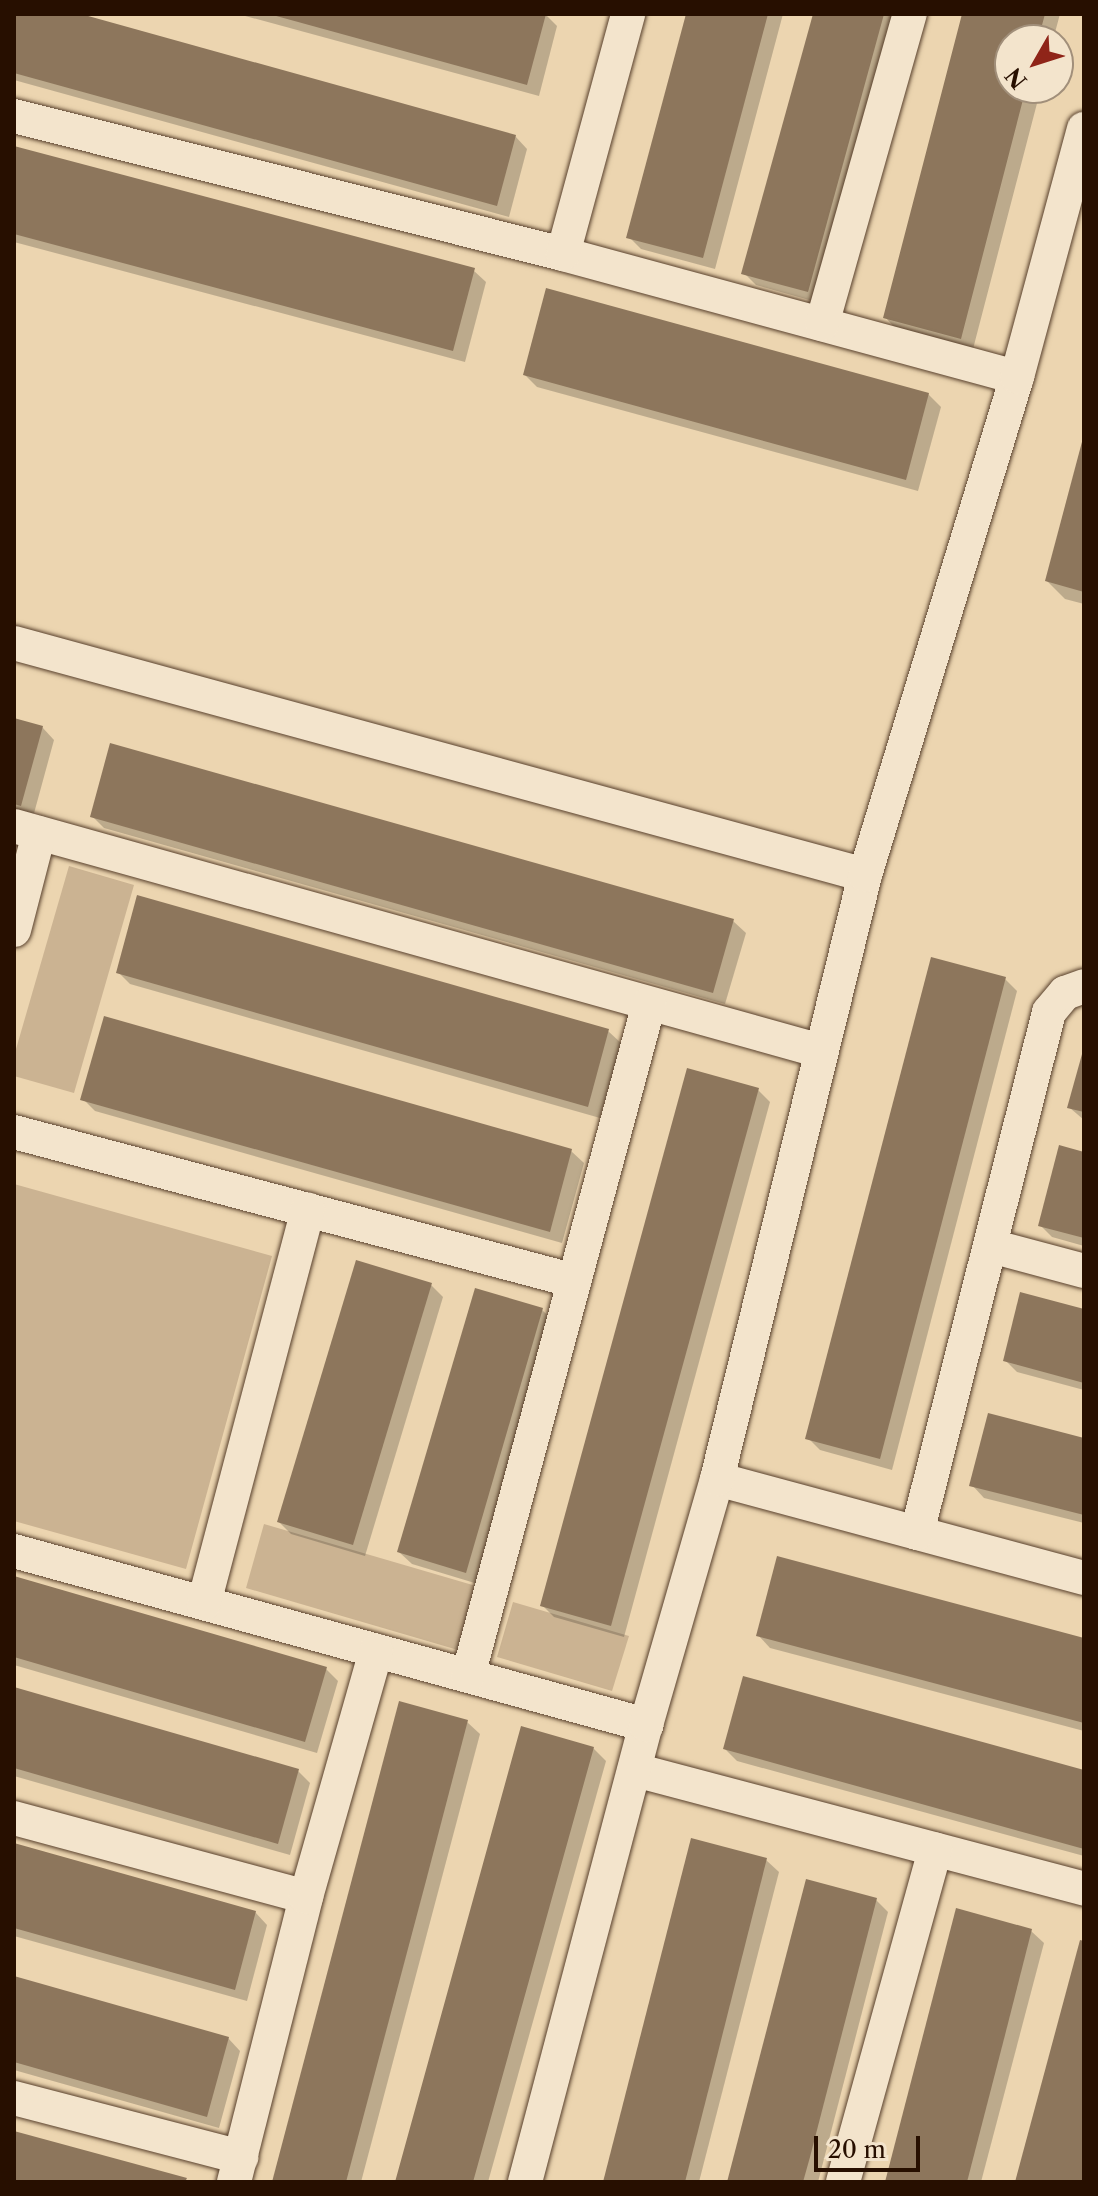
<!DOCTYPE html>
<html>
<head>
<meta charset="utf-8">
<style>
	body { margin:0 }
	#map { position:relative; width:1098px; height:2196px; overflow:hidden; background:#ecd5b0; font-family:"Libre Caslon Text",serif }
	div>[style] { position:absolute }
	.green>* { inset:0; background:#cbb392 }
	.shadow>* { inset:0; background:#0003 }
	.building>* { inset:0; background:#8d765c }
	.roads { filter:drop-shadow(0 0 2px #58402c) drop-shadow(0 0 2px #58402c) }
	.street>* { height:34px; margin:-17px; padding:0 17px; transform-origin:17px; border-radius:17px; background:#f3e4cc }
	span { translate:-50% -50%; white-space:nowrap; text-align:center; line-height:1.15; -webkit-text-stroke:7px #f3e4cc; paint-order:stroke }
	.frame { position:absolute; inset:0; border:16px solid #270f00; pointer-events:none }
	.north { position:absolute; left:994px; top:24px; width:80px; height:80px; box-sizing:border-box; background:#f3e4cc; border:2px solid #a18f7a; border-radius:50%; rotate:231deg; font-size:22px; font-weight:700; line-height:32px; text-align:center; color:#270f00 }
	.north::after { content:''; display:block; margin:auto; width:28px; height:36px; background:#8f2418; clip-path:polygon(50% 0,100% 100%,50% 72%,0 100%) }
	.scale { position:absolute; left:814px; top:2136px; width:106px; height:36px; box-sizing:border-box; border:4px solid #270f00; border-top:0; padding-left:10px; font-size:24px; line-height:28px; white-space:nowrap; color:#270f00; -webkit-text-stroke:6px #f3e4cc; paint-order:stroke }
</style>
</head>
<body>
<div id="map">
	<div class="green">
		<i style="clip-path:polygon(69px 866px,134px 885px,74px 1093px,14px 1076px,14px 1056px)"></i>
		<i style="clip-path:polygon(14px 1184px,272px 1256px,186px 1569px,14px 1521px)"></i>
		<i style="clip-path:polygon(264px 1524px,476px 1586px,458px 1650px,246px 1588px)"></i>
		<i style="clip-path:polygon(513px 1602px,629px 1636px,612px 1691px,497px 1657px)"></i>
	</div>
	<div class="shadow">
		<i style="clip-path:polygon(14px 14px,74px 14px,515px 136px,527px 149px,509px 217px,14px 80px)"></i>
		<i style="clip-path:polygon(238px 14px,545px 14px,557px 26px,539px 96px)"></i>
		<i style="clip-path:polygon(688px 14px,783px 14px,715px 269px,641px 249px,629px 237px)"></i>
		<i style="clip-path:polygon(815px 14px,899px 14px,820px 303px,756px 285px,744px 273px)"></i>
		<i style="clip-path:polygon(964px 14px,1060px 14px,1053px 40px,1010px 40px,1010px 88px,1041px 88px,973px 349px,897px 330px,885px 317px)"></i>
		<i style="clip-path:polygon(14px 148px,473px 270px,486px 282px,465px 362px,14px 242px)"></i>
		<i style="clip-path:polygon(525px 375px,928px 394px,941px 407px,918px 491px,537px 387px)"></i>
		<i style="clip-path:polygon(1084px 442px,1084px 604px,1065px 599px,1047px 581px)"></i>
		<i style="clip-path:polygon(14px 720px,42px 727px,54px 740px,33px 817px,14px 811px)"></i>
		<i style="clip-path:polygon(92px 816px,733px 921px,746px 933px,725px 1004px,104px 828px)"></i>
		<i style="clip-path:polygon(118px 972px,608px 1031px,621px 1043px,600px 1118px,130px 984px)"></i>
		<i style="clip-path:polygon(1005px 979px,1017px 991px,892px 1470px,820px 1450px,808px 1438px)"></i>
		<i style="clip-path:polygon(1084px 1050px,1084px 1120px,1070px 1108px)"></i>
		<i style="clip-path:polygon(758px 1090px,770px 1102px,624px 1637px,554px 1617px,542px 1605px)"></i>
		<i style="clip-path:polygon(83px 1099px,571px 1151px,584px 1163px,562px 1243px,95px 1111px)"></i>
		<i style="clip-path:polygon(1084px 1154px,1084px 1246px,1052px 1237px,1040px 1225px)"></i>
		<i style="clip-path:polygon(431px 1285px,443px 1297px,365px 1556px,291px 1534px,279px 1522px)"></i>
		<i style="clip-path:polygon(542px 1310px,555px 1322px,478px 1584px,412px 1564px,399px 1552px)"></i>
		<i style="clip-path:polygon(1084px 1311px,1084px 1390px,1017px 1372px,1005px 1360px)"></i>
		<i style="clip-path:polygon(1084px 1440px,1084px 1523px,984px 1498px,972px 1485px)"></i>
		<i style="clip-path:polygon(14px 1584px,326px 1669px,338px 1681px,317px 1753px,14px 1665px)"></i>
		<i style="clip-path:polygon(758px 1635px,1084px 1640px,1084px 1731px,770px 1648px)"></i>
		<i style="clip-path:polygon(14px 1689px,298px 1771px,310px 1783px,290px 1855px,14px 1776px)"></i>
		<i style="clip-path:polygon(467px 1722px,480px 1734px,361px 2182px,274px 2182px)"></i>
		<i style="clip-path:polygon(593px 1748px,606px 1761px,488px 2182px,397px 2182px)"></i>
		<i style="clip-path:polygon(725px 1749px,1084px 1772px,1084px 1856px,737px 1761px)"></i>
		<i style="clip-path:polygon(14px 1845px,255px 1912px,267px 1925px,247px 2001px,14px 1936px)"></i>
		<i style="clip-path:polygon(766px 1860px,779px 1872px,699px 2182px,605px 2182px)"></i>
		<i style="clip-path:polygon(876px 1900px,888px 1912px,818px 2182px,730px 2182px)"></i>
		<i style="clip-path:polygon(1031px 1931px,1044px 1943px,981px 2182px,886px 2182px)"></i>
		<i style="clip-path:polygon(14px 1978px,228px 2038px,240px 2051px,219px 2128px,14px 2070px)"></i>
	</div>
	<div class="building">
		<i style="clip-path:polygon(14px 14px,81px 14px,516px 135px,497px 206px,14px 73px)"></i>
		<i style="clip-path:polygon(269px 14px,546px 14px,527px 85px)"></i>
		<i style="clip-path:polygon(686px 14px,768px 14px,703px 258px,626px 238px)"></i>
		<i style="clip-path:polygon(813px 14px,884px 14px,808px 292px,741px 274px)"></i>
		<i style="clip-path:polygon(962px 14px,1045px 14px,1038px 40px,1010px 40px,1010px 88px,1026px 88px,961px 339px,883px 318px)"></i>
		<i style="clip-path:polygon(14px 146px,475px 268px,453px 351px,14px 234px)"></i>
		<i style="clip-path:polygon(546px 288px,929px 393px,906px 480px,523px 375px)"></i>
		<i style="clip-path:polygon(1083px 438px,1084px 438px,1084px 592px,1045px 581px)"></i>
		<i style="clip-path:polygon(14px 718px,43px 726px,21px 806px,14px 804px)"></i>
		<i style="clip-path:polygon(110px 743px,734px 919px,713px 993px,90px 817px)"></i>
		<i style="clip-path:polygon(137px 895px,609px 1029px,588px 1107px,116px 973px)"></i>
		<i style="clip-path:polygon(931px 957px,1006px 977px,880px 1459px,805px 1439px)"></i>
		<i style="clip-path:polygon(104px 1016px,572px 1149px,550px 1232px,80px 1100px)"></i>
		<i style="clip-path:polygon(1084px 1047px,1084px 1112px,1067px 1108px)"></i>
		<i style="clip-path:polygon(687px 1068px,759px 1088px,611px 1626px,540px 1606px)"></i>
		<i style="clip-path:polygon(1059px 1145px,1084px 1152px,1084px 1238px,1038px 1226px)"></i>
		<i style="clip-path:polygon(356px 1260px,432px 1283px,353px 1545px,277px 1522px)"></i>
		<i style="clip-path:polygon(475px 1288px,543px 1308px,466px 1573px,397px 1552px)"></i>
		<i style="clip-path:polygon(1020px 1292px,1084px 1309px,1084px 1383px,1003px 1361px)"></i>
		<i style="clip-path:polygon(988px 1413px,1084px 1438px,1084px 1515px,969px 1486px)"></i>
		<i style="clip-path:polygon(777px 1556px,1084px 1638px,1084px 1723px,756px 1636px)"></i>
		<i style="clip-path:polygon(14px 1576px,327px 1667px,305px 1742px,14px 1657px)"></i>
		<i style="clip-path:polygon(743px 1676px,1084px 1770px,1084px 1849px,723px 1749px)"></i>
		<i style="clip-path:polygon(14px 1687px,299px 1769px,278px 1844px,14px 1768px)"></i>
		<i style="clip-path:polygon(399px 1701px,468px 1720px,427px 1877px,346px 2182px,272px 2182px)"></i>
		<i style="clip-path:polygon(521px 1726px,594px 1747px,550px 1905px,473px 2182px,395px 2182px)"></i>
		<i style="clip-path:polygon(691px 1838px,767px 1858px,713px 2072px,685px 2182px,603px 2182px)"></i>
		<i style="clip-path:polygon(14px 1843px,256px 1911px,235px 1990px,14px 1928px)"></i>
		<i style="clip-path:polygon(806px 1879px,877px 1898px,810px 2157px,803px 2182px,727px 2182px)"></i>
		<i style="clip-path:polygon(956px 1908px,1032px 1929px,1005px 2035px,967px 2182px,885px 2182px)"></i>
		<i style="clip-path:polygon(1080px 1940px,1084px 1941px,1084px 2182px,1015px 2182px)"></i>
		<i style="clip-path:polygon(14px 1976px,229px 2037px,207px 2117px,14px 2062px)"></i>
		<i style="clip-path:polygon(14px 2131px,187px 2178px,185px 2182px,14px 2182px)"></i>
	</div>
	<div class="roads">
		<div class="street">
			<i style="left:14px;top:116px;width:566px;rotate:14.11deg"></i>
			<i style="left:563px;top:254px;width:470px;rotate:15.2deg"></i>
			<i style="left:563px;top:254px;width:249px;rotate:-74.8deg"></i>
			<i style="left:822px;top:324px;width:322px;rotate:-74.2deg"></i>
			<i style="left:14px;top:643px;width:882px;rotate:15.25deg"></i>
			<i style="left:14px;top:826px;width:838px;rotate:15.58deg"></i>
			<i style="left:14px;top:930px;width:100px;rotate:-75.5deg"></i>
			<i style="left:14px;top:1132px;width:580px;rotate:14.87deg"></i>
			<i style="left:991px;top:1246px;width:96px;rotate:15deg"></i>
			<i style="left:717px;top:1479px;width:380px;rotate:15.1deg"></i>
			<i style="left:917px;top:1533px;width:537px;rotate:-75.78deg"></i>
			<i style="left:1049px;top:1012px;width:25px;rotate:-50deg"></i>
			<i style="left:1065px;top:993px;width:20px;rotate:-20deg"></i>
			<i style="left:14px;top:1551px;width:656px;rotate:15.39deg"></i>
			<i style="left:204px;top:1603px;width:407px;rotate:-75.2deg"></i>
			<i style="left:468px;top:1676px;width:696px;rotate:-74.93deg"></i>
			<i style="left:635px;top:1770px;width:465px;rotate:14.8deg"></i>
			<i style="left:14px;top:1818px;width:302px;rotate:15.1deg"></i>
			<i style="left:14px;top:2098px;width:235px;rotate:14.6deg"></i>
			<i style="left:234px;top:2182px;width:294px;rotate:-75.8deg"></i>
			<i style="left:306px;top:1897px;width:256px;rotate:-74.1deg"></i>
			<i style="left:525px;top:2182px;width:473px;rotate:-75.2deg"></i>
			<i style="left:646px;top:1725px;width:256px;rotate:-73.9deg"></i>
			<i style="left:717px;top:1479px;width:622px;rotate:-76.23deg"></i>
			<i style="left:865px;top:875px;width:521px;rotate:-73.03deg"></i>
			<i style="left:1017px;top:377px;width:257px;rotate:-74.9deg"></i>
			<i style="left:843px;top:2182px;width:345px;rotate:-74.5deg"></i>
		</div>
	</div>
	<div class="frame"></div>
	<div class="north">N</div>
	<div class="scale">20 m</div>
</div>
</body>
</html>
